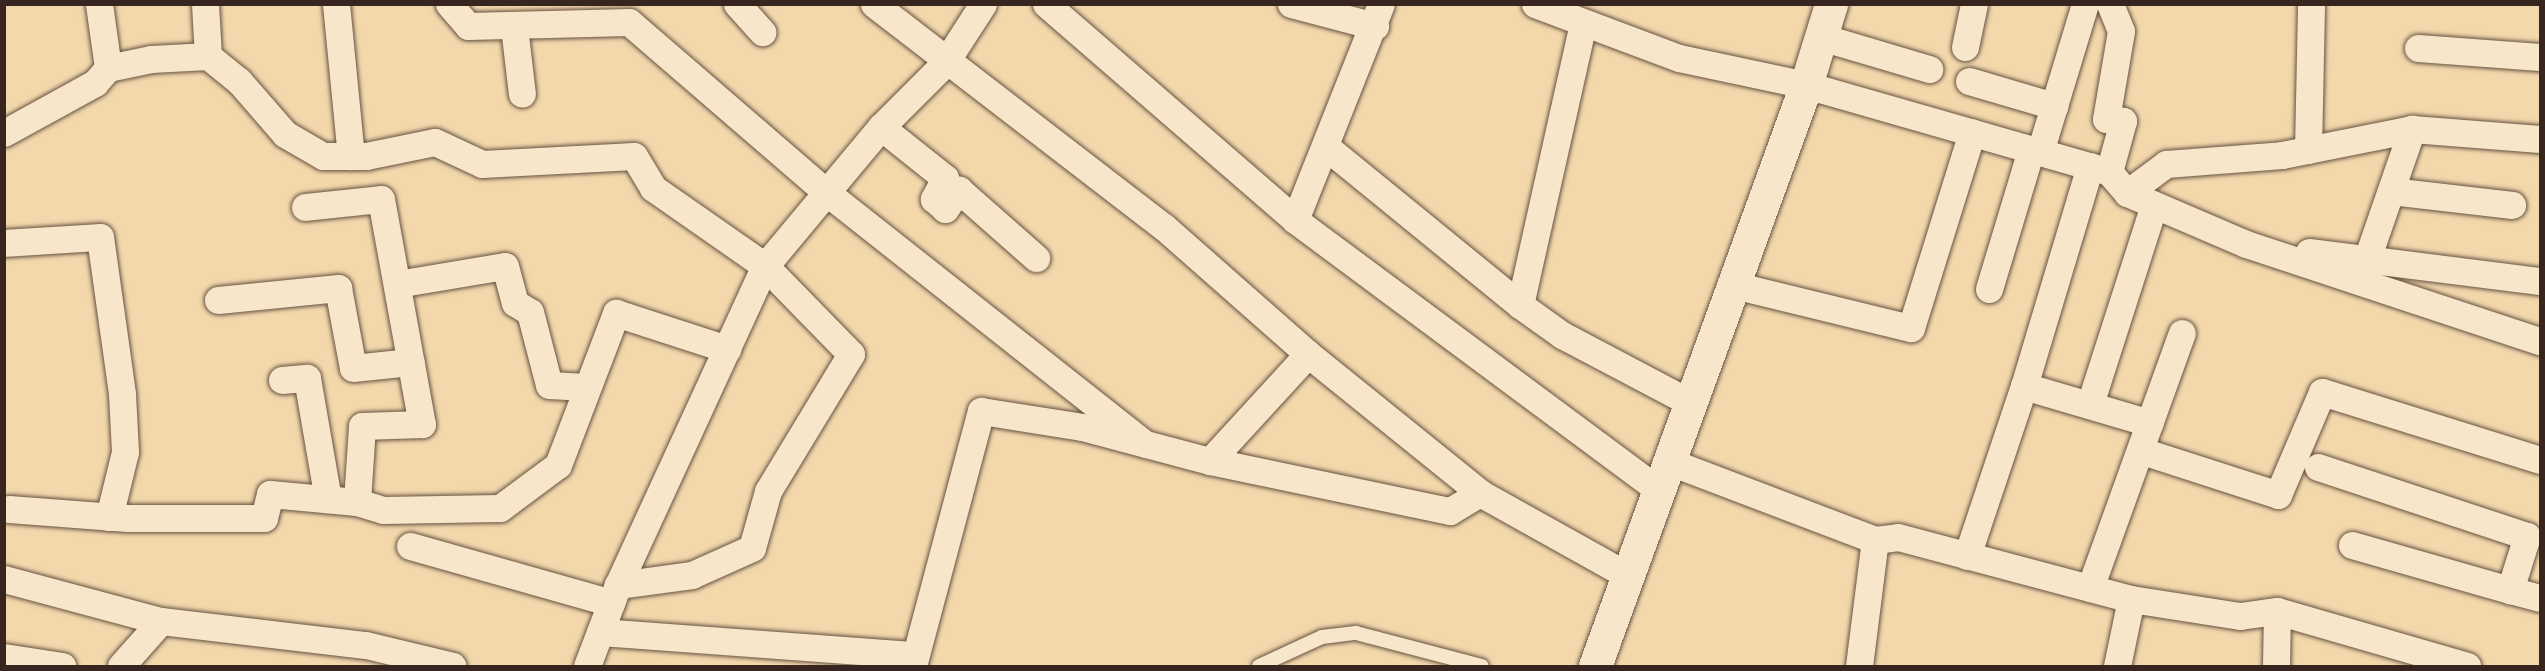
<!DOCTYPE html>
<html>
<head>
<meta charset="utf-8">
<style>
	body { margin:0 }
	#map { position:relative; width:2545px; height:671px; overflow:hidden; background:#f3d8ac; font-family:"Gentium Book Plus",serif }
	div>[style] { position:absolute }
	.roads { filter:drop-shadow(0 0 2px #665242) drop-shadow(0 0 2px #665242) }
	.lane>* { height:14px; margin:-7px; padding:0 7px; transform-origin:7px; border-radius:7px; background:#f7e6c9 }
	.street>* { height:27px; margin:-13.5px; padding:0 13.5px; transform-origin:13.5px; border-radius:13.5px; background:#f7e6c9 }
	.secondary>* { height:33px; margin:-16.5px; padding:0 16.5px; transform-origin:16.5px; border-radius:16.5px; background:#f7e6c9 }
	span { translate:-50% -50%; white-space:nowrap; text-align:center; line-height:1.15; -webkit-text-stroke:4.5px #f7e6c9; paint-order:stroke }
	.frame { position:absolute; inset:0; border:6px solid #37261f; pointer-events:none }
</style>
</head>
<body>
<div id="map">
	<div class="roads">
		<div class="lane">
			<i style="left:1259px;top:666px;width:69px;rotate:-24.7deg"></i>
			<i style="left:1322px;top:637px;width:34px;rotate:-7deg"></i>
			<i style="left:1356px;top:633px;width:130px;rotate:14.7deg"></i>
		</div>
		<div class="street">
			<i style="left:99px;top:4px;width:65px;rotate:82deg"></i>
			<i style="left:108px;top:68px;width:44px;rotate:-11.8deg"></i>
			<i style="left:151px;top:59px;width:57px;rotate:-3deg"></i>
			<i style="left:208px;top:56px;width:40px;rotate:39deg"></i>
			<i style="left:239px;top:81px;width:70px;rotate:49deg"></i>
			<i style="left:285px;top:134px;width:44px;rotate:30.1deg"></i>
			<i style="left:323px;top:156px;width:43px"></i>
			<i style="left:366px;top:156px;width:70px;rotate:-11.5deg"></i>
			<i style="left:435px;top:142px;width:52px;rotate:25.1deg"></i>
			<i style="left:482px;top:164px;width:152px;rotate:-3deg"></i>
			<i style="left:634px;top:156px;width:37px;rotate:59deg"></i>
			<i style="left:653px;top:188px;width:136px;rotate:34.9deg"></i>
			<i style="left:765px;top:266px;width:123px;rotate:45.7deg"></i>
			<i style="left:851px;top:354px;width:160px;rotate:121.2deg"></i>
			<i style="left:768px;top:491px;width:59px;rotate:105.7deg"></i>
			<i style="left:752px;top:548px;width:66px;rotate:155.8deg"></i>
			<i style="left:692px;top:575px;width:75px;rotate:172.3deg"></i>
			<i style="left:205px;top:4px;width:52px;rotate:86.7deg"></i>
			<i style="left:336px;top:4px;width:153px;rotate:84.4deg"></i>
			<i style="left:449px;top:4px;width:29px;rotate:49deg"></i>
			<i style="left:468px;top:26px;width:161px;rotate:-1.4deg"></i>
			<i style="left:629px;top:22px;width:260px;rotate:40.8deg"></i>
			<i style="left:826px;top:192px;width:407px;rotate:38.3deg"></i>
			<i style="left:737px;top:4px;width:38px;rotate:48deg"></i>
			<i style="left:874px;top:4px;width:366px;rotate:37.6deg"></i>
			<i style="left:1164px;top:227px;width:192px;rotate:41.4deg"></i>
			<i style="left:1308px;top:354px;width:221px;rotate:38.9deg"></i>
			<i style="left:1480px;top:493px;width:168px;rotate:29.2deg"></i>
			<i style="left:1046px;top:4px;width:330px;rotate:40.9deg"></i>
			<i style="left:1295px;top:220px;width:455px;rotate:36.6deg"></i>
			<i style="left:1291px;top:4px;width:87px;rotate:14.7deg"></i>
			<i style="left:1535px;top:4px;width:154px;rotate:20.6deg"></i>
			<i style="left:1679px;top:58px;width:130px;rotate:12deg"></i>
			<i style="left:1806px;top:85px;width:315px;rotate:16deg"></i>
			<i style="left:2109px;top:172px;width:28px;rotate:49deg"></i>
			<i style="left:2127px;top:193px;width:129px;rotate:23.2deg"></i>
			<i style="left:2246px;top:244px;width:310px;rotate:18.3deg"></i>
			<i style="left:514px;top:27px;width:67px;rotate:83.2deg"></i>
			<i style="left:1821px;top:37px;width:113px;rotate:16.5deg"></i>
			<i style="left:1965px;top:47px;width:44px;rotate:-78.2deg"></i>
			<i style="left:2418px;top:48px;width:122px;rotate:4.2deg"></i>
			<i style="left:1969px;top:81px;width:89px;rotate:16.4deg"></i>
			<i style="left:881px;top:127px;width:82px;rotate:38.6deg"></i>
			<i style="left:945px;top:178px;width:24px;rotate:118deg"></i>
			<i style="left:934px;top:199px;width:15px;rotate:42deg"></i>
			<i style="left:945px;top:209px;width:24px;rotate:-54deg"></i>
			<i style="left:959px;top:190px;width:103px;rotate:41.4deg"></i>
			<i style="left:4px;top:133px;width:104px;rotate:-28.8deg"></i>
			<i style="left:95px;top:83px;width:20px;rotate:-49deg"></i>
			<i style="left:1325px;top:146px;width:252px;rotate:39.2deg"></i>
			<i style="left:1520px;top:305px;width:52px;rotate:35.5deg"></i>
			<i style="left:1562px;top:335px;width:146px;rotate:27.8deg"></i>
			<i style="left:2308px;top:150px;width:146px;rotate:-88.8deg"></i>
			<i style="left:2040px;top:152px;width:155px;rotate:-73.1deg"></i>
			<i style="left:2090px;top:166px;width:230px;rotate:106.7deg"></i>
			<i style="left:2024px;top:386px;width:131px;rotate:16.4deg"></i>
			<i style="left:2109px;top:172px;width:53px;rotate:-74.6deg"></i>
			<i style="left:2123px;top:121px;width:17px;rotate:-173deg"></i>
			<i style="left:2106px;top:119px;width:89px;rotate:-80.3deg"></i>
			<i style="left:2121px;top:31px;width:29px;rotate:-112deg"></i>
			<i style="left:2391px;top:191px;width:122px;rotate:6.6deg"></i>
			<i style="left:2127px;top:193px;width:49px;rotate:-36.6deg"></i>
			<i style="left:2166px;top:164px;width:116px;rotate:-4.4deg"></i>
			<i style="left:2282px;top:155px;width:133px;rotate:-11.3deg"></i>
			<i style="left:2412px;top:129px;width:128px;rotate:4.5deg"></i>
			<i style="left:305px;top:207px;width:76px;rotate:-6deg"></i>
			<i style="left:381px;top:199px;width:229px;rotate:79.7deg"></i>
			<i style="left:422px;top:424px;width:60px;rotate:178.1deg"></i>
			<i style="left:362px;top:426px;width:76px;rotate:93.8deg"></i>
			<i style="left:1295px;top:220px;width:232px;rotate:-68.3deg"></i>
			<i style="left:4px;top:243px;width:96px;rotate:-3.6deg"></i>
			<i style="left:100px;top:237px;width:159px;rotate:82deg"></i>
			<i style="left:122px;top:394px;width:58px;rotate:87deg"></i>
			<i style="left:125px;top:452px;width:67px;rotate:103.8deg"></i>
			<i style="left:2309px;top:252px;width:233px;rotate:7.2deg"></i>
			<i style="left:2367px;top:259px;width:138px;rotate:-70.9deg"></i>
			<i style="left:397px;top:284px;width:109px;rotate:-9.5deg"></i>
			<i style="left:505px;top:266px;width:38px;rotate:75deg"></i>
			<i style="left:515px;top:303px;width:17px;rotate:31deg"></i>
			<i style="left:530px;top:312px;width:75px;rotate:75.4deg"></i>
			<i style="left:549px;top:385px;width:37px;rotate:3deg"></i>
			<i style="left:1734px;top:285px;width:182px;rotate:13.7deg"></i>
			<i style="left:1911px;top:328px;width:205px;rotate:-72.7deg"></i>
			<i style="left:1989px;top:289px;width:145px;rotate:-73.2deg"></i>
			<i style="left:218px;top:300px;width:121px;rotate:-5.7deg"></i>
			<i style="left:338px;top:288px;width:81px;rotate:79.4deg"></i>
			<i style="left:353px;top:368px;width:58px;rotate:-5.9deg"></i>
			<i style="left:1520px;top:305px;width:288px;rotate:-77.4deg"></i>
			<i style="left:282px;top:380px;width:25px;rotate:-5deg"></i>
			<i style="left:307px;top:378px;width:123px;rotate:80.2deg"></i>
			<i style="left:2090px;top:404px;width:209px;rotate:-72.2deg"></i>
			<i style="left:2142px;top:451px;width:143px;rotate:17.9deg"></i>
			<i style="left:2278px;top:495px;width:112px;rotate:-66.9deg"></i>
			<i style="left:2322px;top:392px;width:228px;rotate:17.3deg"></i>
			<i style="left:1210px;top:461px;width:145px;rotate:-47.5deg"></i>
			<i style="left:1670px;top:462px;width:219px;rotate:20.8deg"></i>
			<i style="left:2318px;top:467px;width:220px;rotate:18.3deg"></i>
			<i style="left:2527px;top:536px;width:57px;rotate:107.5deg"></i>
			<i style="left:2510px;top:590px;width:31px;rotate:15deg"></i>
			<i style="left:9px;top:509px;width:119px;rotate:4.3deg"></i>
			<i style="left:128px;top:518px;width:136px"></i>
			<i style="left:264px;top:518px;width:25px;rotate:-76deg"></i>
			<i style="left:270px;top:494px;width:87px;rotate:5.3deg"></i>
			<i style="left:357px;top:502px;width:27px;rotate:17deg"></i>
			<i style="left:383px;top:510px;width:117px;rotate:-1deg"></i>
			<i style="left:500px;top:508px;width:72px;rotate:-36.6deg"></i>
			<i style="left:558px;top:465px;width:163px;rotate:-69.1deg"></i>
			<i style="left:616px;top:313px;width:117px;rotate:18deg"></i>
			<i style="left:2352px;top:545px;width:164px;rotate:15.9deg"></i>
			<i style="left:410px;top:546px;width:209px;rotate:15.8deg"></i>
			<i style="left:1967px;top:556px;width:179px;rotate:-71.5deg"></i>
			<i style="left:4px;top:579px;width:163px;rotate:15deg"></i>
			<i style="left:2090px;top:588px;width:271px;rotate:-70.2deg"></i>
			<i style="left:600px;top:632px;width:316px;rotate:4.2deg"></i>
			<i style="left:4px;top:657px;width:59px;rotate:8.8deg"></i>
			<i style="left:121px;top:666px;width:60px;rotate:-48.4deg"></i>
			<i style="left:161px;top:621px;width:206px;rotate:6.7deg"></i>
			<i style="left:366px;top:645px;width:89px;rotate:13.6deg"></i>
			<i style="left:587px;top:666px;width:87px;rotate:-69.1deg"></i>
			<i style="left:618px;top:585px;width:351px;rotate:-65.3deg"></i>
			<i style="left:765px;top:266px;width:181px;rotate:-50.2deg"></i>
			<i style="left:881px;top:127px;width:91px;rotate:-45deg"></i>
			<i style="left:945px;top:63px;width:70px;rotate:-57.2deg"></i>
			<i style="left:913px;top:666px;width:264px;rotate:-75.1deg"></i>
			<i style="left:981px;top:411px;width:102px;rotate:9deg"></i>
			<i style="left:1082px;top:427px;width:132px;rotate:14.9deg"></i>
			<i style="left:1210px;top:461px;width:245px;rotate:11.8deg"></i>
			<i style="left:1450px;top:511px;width:35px;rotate:-31deg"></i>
			<i style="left:1859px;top:666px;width:127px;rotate:-82.8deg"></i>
			<i style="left:1875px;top:540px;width:23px;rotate:-7deg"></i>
			<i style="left:1898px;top:537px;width:241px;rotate:14.9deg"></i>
			<i style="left:2131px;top:599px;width:110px;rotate:8.9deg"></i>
			<i style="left:2240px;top:616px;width:37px;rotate:-8deg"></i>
			<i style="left:2277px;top:611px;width:198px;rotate:16.1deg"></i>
			<i style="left:2117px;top:666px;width:68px;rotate:-78.2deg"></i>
			<i style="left:2276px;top:666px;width:55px;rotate:-89deg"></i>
		</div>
		<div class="secondary">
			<i style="left:1595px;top:666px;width:618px;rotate:-70.04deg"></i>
			<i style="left:1806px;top:85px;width:85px;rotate:-72.8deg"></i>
		</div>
	</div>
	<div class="frame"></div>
</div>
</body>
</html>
